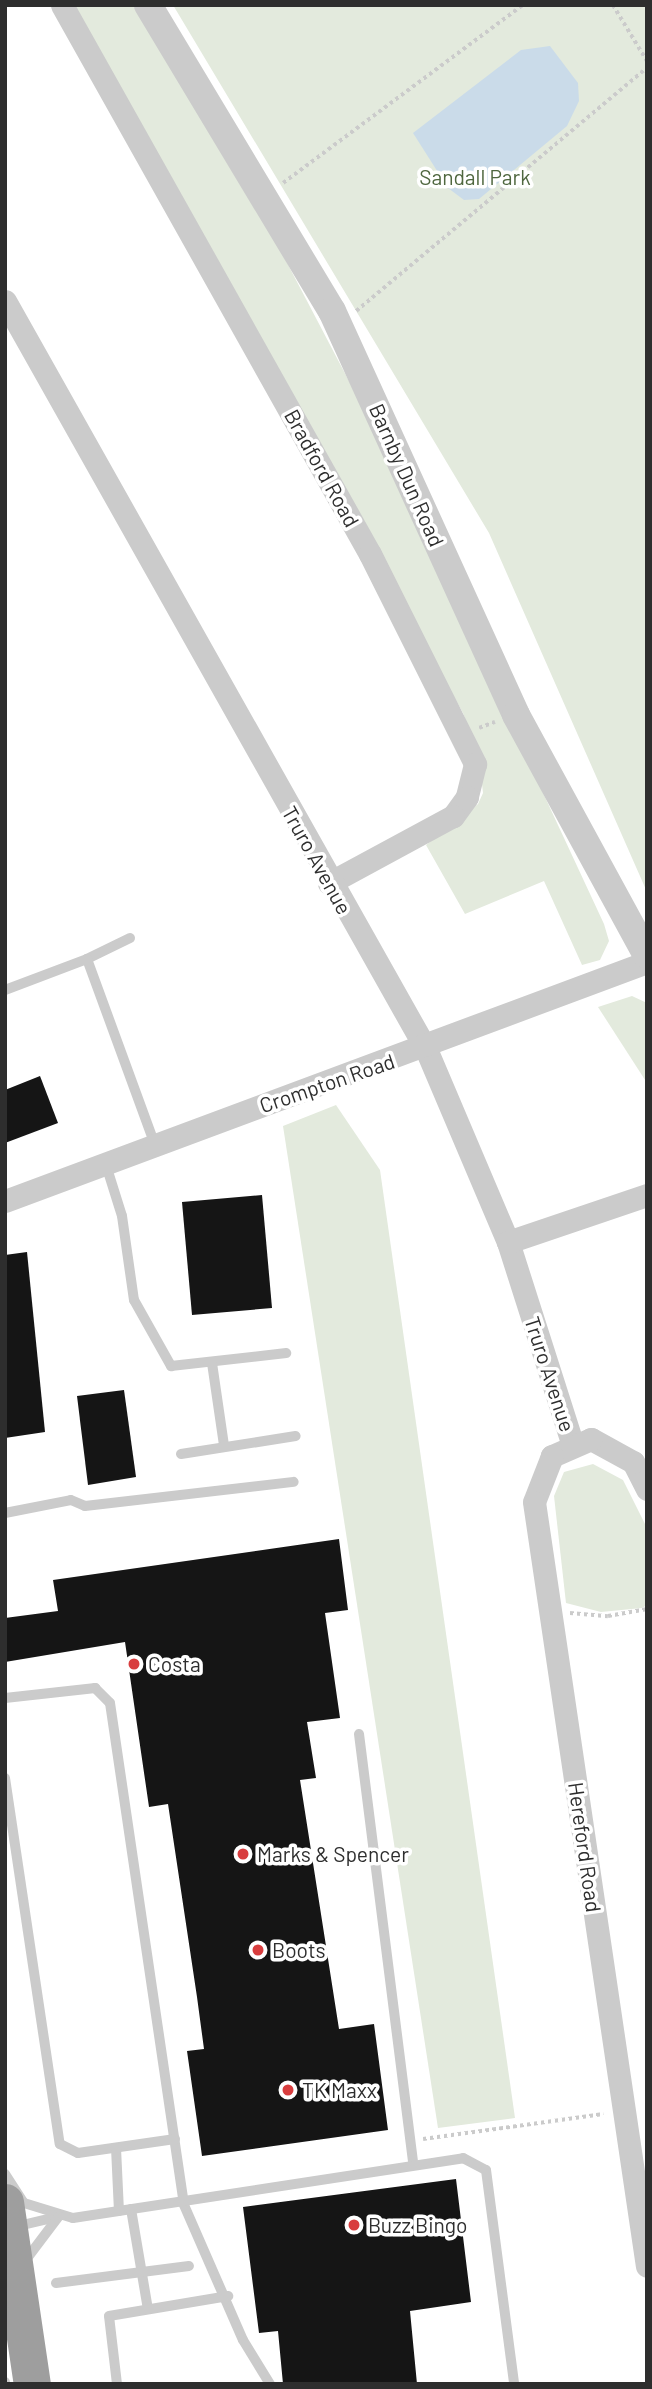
<!DOCTYPE html>
<html>
<head>
<meta charset="utf-8">
<style>
	body { margin:0 }
	#map { position:relative; width:652px; height:2389px; overflow:hidden; background:#fff; font-family:Barlow,sans-serif }
	div>[style] { position:absolute }
	.green>* { inset:0; background:#e3eadd }
	.water>* { inset:0; background:#cadbe9 }
	.building>* { inset:0; background:#151515 }
	.path>* { height:3.5px; margin-top:-1.75px; transform-origin:0; background:repeating-linear-gradient(90deg,#cbcbcb 0 3.5px,transparent 0 7px) }
	.service>* { height:10px; margin:-5px; padding:0 5px; transform-origin:5px; border-radius:5px; background:#cbcbcb }
	.minor>* { height:23px; margin:-11.5px; padding:0 11.5px; transform-origin:11.5px; border-radius:11.5px; background:#cbcbcb }
	.tertiary>* { height:28px; margin:-14px; padding:0 14px; transform-origin:14px; border-radius:14px; background:#cbcbcb }
	.trunk>* { height:37px; margin:-18.5px; padding:0 18.5px; transform-origin:18.5px; border-radius:18.5px; background:#9e9e9e }
	.dots>* { width:19px; height:19px; translate:-50% -50%; box-sizing:border-box; border:4px solid #fff; border-radius:50% }
	span { translate:-50% -50%; white-space:nowrap; text-align:center; line-height:1.15; -webkit-text-stroke:7px #fff; paint-order:stroke }
	.park-label { font-size:21px; color:#4f673f }
	.street-label { font-size:21px; color:#2e2e2e }
	.poi-label { font-size:21px; color:#2e2e2e }
	.left { translate:0 -50%; text-align:left }
	.frame { position:absolute; inset:0; border:7px solid #2e2e2e; pointer-events:none }
</style>
</head>
<body>
<div id="map">
	<div class="green">
		<i style="clip-path:polygon(72px 5px,134px 5px,274px 238px,371px 423px,604px 924px,609px 941px,600px 960px,582px 965px,544px 881px,465px 914px,426px 845px,478px 804px,483px 793px,479px 757px,463px 713px)"></i>
		<i style="clip-path:polygon(173px 5px,647px 5px,647px 892px,489px 533px)"></i>
		<i style="clip-path:polygon(632px 996px,647px 1003px,647px 1083px,598px 1007px)"></i>
		<i style="clip-path:polygon(336px 1105px,380px 1170px,515px 2118px,438px 2128px,283px 1126px)"></i>
		<i style="clip-path:polygon(593px 1464px,623px 1480px,647px 1528px,647px 1605px,642px 1608px,601px 1612px,566px 1603px,554px 1496px,564px 1472px)"></i>
	</div>
	<div class="water">
		<i style="clip-path:polygon(550px 46px,578px 83px,579px 101px,567px 126px,479px 199px,464px 200px,448px 188px,413px 133px,521px 50px)"></i>
	</div>
	<div class="building">
		<i style="clip-path:polygon(40px 1076px,58px 1123px,5px 1143px,5px 1090px)"></i>
		<i style="clip-path:polygon(262px 1195px,272px 1308px,192px 1315px,182px 1202px)"></i>
		<i style="clip-path:polygon(27px 1252px,45px 1432px,5px 1438px,5px 1255px)"></i>
		<i style="clip-path:polygon(124px 1390px,136px 1477px,88px 1485px,77px 1396px)"></i>
		<i style="clip-path:polygon(339px 1539px,348px 1610px,325px 1613px,340px 1718px,307px 1722px,316px 1778px,300px 1780px,339px 2029px,374px 2024px,388px 2130px,202px 2156px,187px 2051px,204px 2049px,197px 1997px,168px 1804px,149px 1807px,125px 1642px,5px 1662px,5px 1618px,58px 1611px,53px 1580px)"></i>
		<i style="clip-path:polygon(456px 2179px,471px 2302px,410px 2311px,417px 2384px,283px 2384px,278px 2331px,259px 2333px,243px 2207px)"></i>
	</div>
	<div class="path">
		<i style="left:613px;top:5px;width:66px;rotate:58.7deg"></i>
		<i style="left:283px;top:183px;width:299px;rotate:-36.6deg"></i>
		<i style="left:356px;top:311px;width:379px;rotate:-39.9deg"></i>
		<i style="left:479px;top:728px;width:17px;rotate:-21deg"></i>
		<i style="left:570px;top:1613px;width:38px;rotate:5deg"></i>
		<i style="left:608px;top:1616px;width:40px;rotate:-10deg"></i>
		<i style="left:423px;top:2139px;width:182px;rotate:-7.9deg"></i>
	</div>
	<div class="service">
		<i style="left:130px;top:938px;width:48px;rotate:154deg"></i>
		<i style="left:87px;top:959px;width:198px;rotate:69.9deg"></i>
		<i style="left:5px;top:990px;width:88px;rotate:-20.7deg"></i>
		<i style="left:106px;top:1165px;width:53px;rotate:72.6deg"></i>
		<i style="left:122px;top:1216px;width:85px;rotate:81.9deg"></i>
		<i style="left:134px;top:1300px;width:76px;rotate:60.7deg"></i>
		<i style="left:171px;top:1366px;width:116px;rotate:-6.4deg"></i>
		<i style="left:212px;top:1363px;width:83px;rotate:81.7deg"></i>
		<i style="left:181px;top:1454px;width:116px;rotate:-8.9deg"></i>
		<i style="left:5px;top:1513px;width:67px;rotate:-11.1deg"></i>
		<i style="left:71px;top:1500px;width:15px;rotate:23deg"></i>
		<i style="left:85px;top:1506px;width:210px;rotate:-6.6deg"></i>
		<i style="left:5px;top:1698px;width:91px;rotate:-6.3deg"></i>
		<i style="left:95px;top:1688px;width:21px;rotate:45deg"></i>
		<i style="left:110px;top:1703px;width:507px;rotate:81.61deg"></i>
		<i style="left:184px;top:2205px;width:147px;rotate:66.4deg"></i>
		<i style="left:243px;top:2340px;width:52px;rotate:58.5deg"></i>
		<i style="left:359px;top:1734px;width:433px;rotate:82.8deg"></i>
		<i style="left:5px;top:1778px;width:370px;rotate:81.5deg"></i>
		<i style="left:60px;top:2144px;width:20px;rotate:27deg"></i>
		<i style="left:78px;top:2153px;width:98px;rotate:-8.2deg"></i>
		<i style="left:116px;top:2148px;width:63px;rotate:87.3deg"></i>
		<i style="left:5px;top:2174px;width:35px;rotate:57deg"></i>
		<i style="left:24px;top:2203px;width:51px;rotate:17deg"></i>
		<i style="left:73px;top:2218px;width:395px;rotate:-8.7deg"></i>
		<i style="left:463px;top:2158px;width:26px;rotate:28deg"></i>
		<i style="left:486px;top:2170px;width:216px;rotate:82.5deg"></i>
		<i style="left:131px;top:2209px;width:101px;rotate:80.4deg"></i>
		<i style="left:14px;top:2227px;width:43px;rotate:-13.4deg"></i>
		<i style="left:25px;top:2261px;width:56px;rotate:-52.9deg"></i>
		<i style="left:56px;top:2283px;width:134px;rotate:-7.3deg"></i>
		<i style="left:5px;top:2382px;width:2px;rotate:90deg"></i>
		<i style="left:117px;top:2384px;width:68px;rotate:-96.7deg"></i>
		<i style="left:109px;top:2316px;width:121px;rotate:-9.5deg"></i>
	</div>
	<div class="minor">
		<i style="left:62px;top:5px;width:629px;rotate:60.71deg"></i>
		<i style="left:370px;top:554px;width:235px;rotate:63.4deg"></i>
		<i style="left:475px;top:764px;width:34px;rotate:104deg"></i>
		<i style="left:467px;top:797px;width:24px;rotate:126deg"></i>
		<i style="left:453px;top:816px;width:141px;rotate:151.6deg"></i>
		<i style="left:5px;top:301px;width:858px;rotate:60.63deg"></i>
		<i style="left:426px;top:1049px;width:210px;rotate:67deg"></i>
		<i style="left:508px;top:1242px;width:211px;rotate:72.3deg"></i>
		<i style="left:5px;top:1201px;width:685px;rotate:-20.42deg"></i>
		<i style="left:508px;top:1242px;width:147px;rotate:-18.7deg"></i>
		<i style="left:647px;top:1489px;width:30px;rotate:-117deg"></i>
		<i style="left:633px;top:1462px;width:48px;rotate:-151.3deg"></i>
		<i style="left:591px;top:1439px;width:43px;rotate:156.4deg"></i>
		<i style="left:552px;top:1456px;width:49px;rotate:111.4deg"></i>
		<i style="left:534px;top:1502px;width:772px;rotate:81.59deg"></i>
	</div>
	<div class="tertiary">
		<i style="left:148px;top:5px;width:357px;rotate:59deg"></i>
		<i style="left:332px;top:311px;width:444px;rotate:65.5deg"></i>
		<i style="left:516px;top:715px;width:273px;rotate:61.4deg"></i>
	</div>
	<div class="trunk">
		<i style="left:5px;top:2202px;width:184px;rotate:81.6deg"></i>
	</div>
	<div class="dots">
		<i style="left:134px;top:1664px;background:#d83d3e"></i>
		<i style="left:243px;top:1854px;background:#d83d3e"></i>
		<i style="left:258px;top:1950px;background:#d83d3e"></i>
		<i style="left:288px;top:2090px;background:#d83d3e"></i>
		<i style="left:354px;top:2225px;background:#d83d3e"></i>
	</div>
	<div class="park-label">
		<span style="left:475px;top:177px">Sandall Park</span>
	</div>
	<div class="street-label">
		<span style="left:322px;top:468px;rotate:61deg">Bradford Road</span>
		<span style="left:407px;top:475px;rotate:66deg">Barnby Dun Road</span>
		<span style="left:317px;top:860px;rotate:61deg">Truro Avenue</span>
		<span style="left:327px;top:1083px;rotate:-19deg">Crompton Road</span>
		<span style="left:550px;top:1374px;rotate:72deg">Truro Avenue</span>
		<span style="left:585px;top:1847px;rotate:82deg">Hereford Road</span>
	</div>
	<div class="poi-label">
		<span class="left" style="left:148px;top:1664px">Costa</span>
		<span class="left" style="left:257px;top:1854px">Marks &amp; Spencer</span>
		<span class="left" style="left:272px;top:1950px">Boots</span>
		<span class="left" style="left:302px;top:2090px">TK Maxx</span>
		<span class="left" style="left:368px;top:2225px">Buzz Bingo</span>
	</div>
	<div class="frame"></div>
</div>
</body>
</html>
